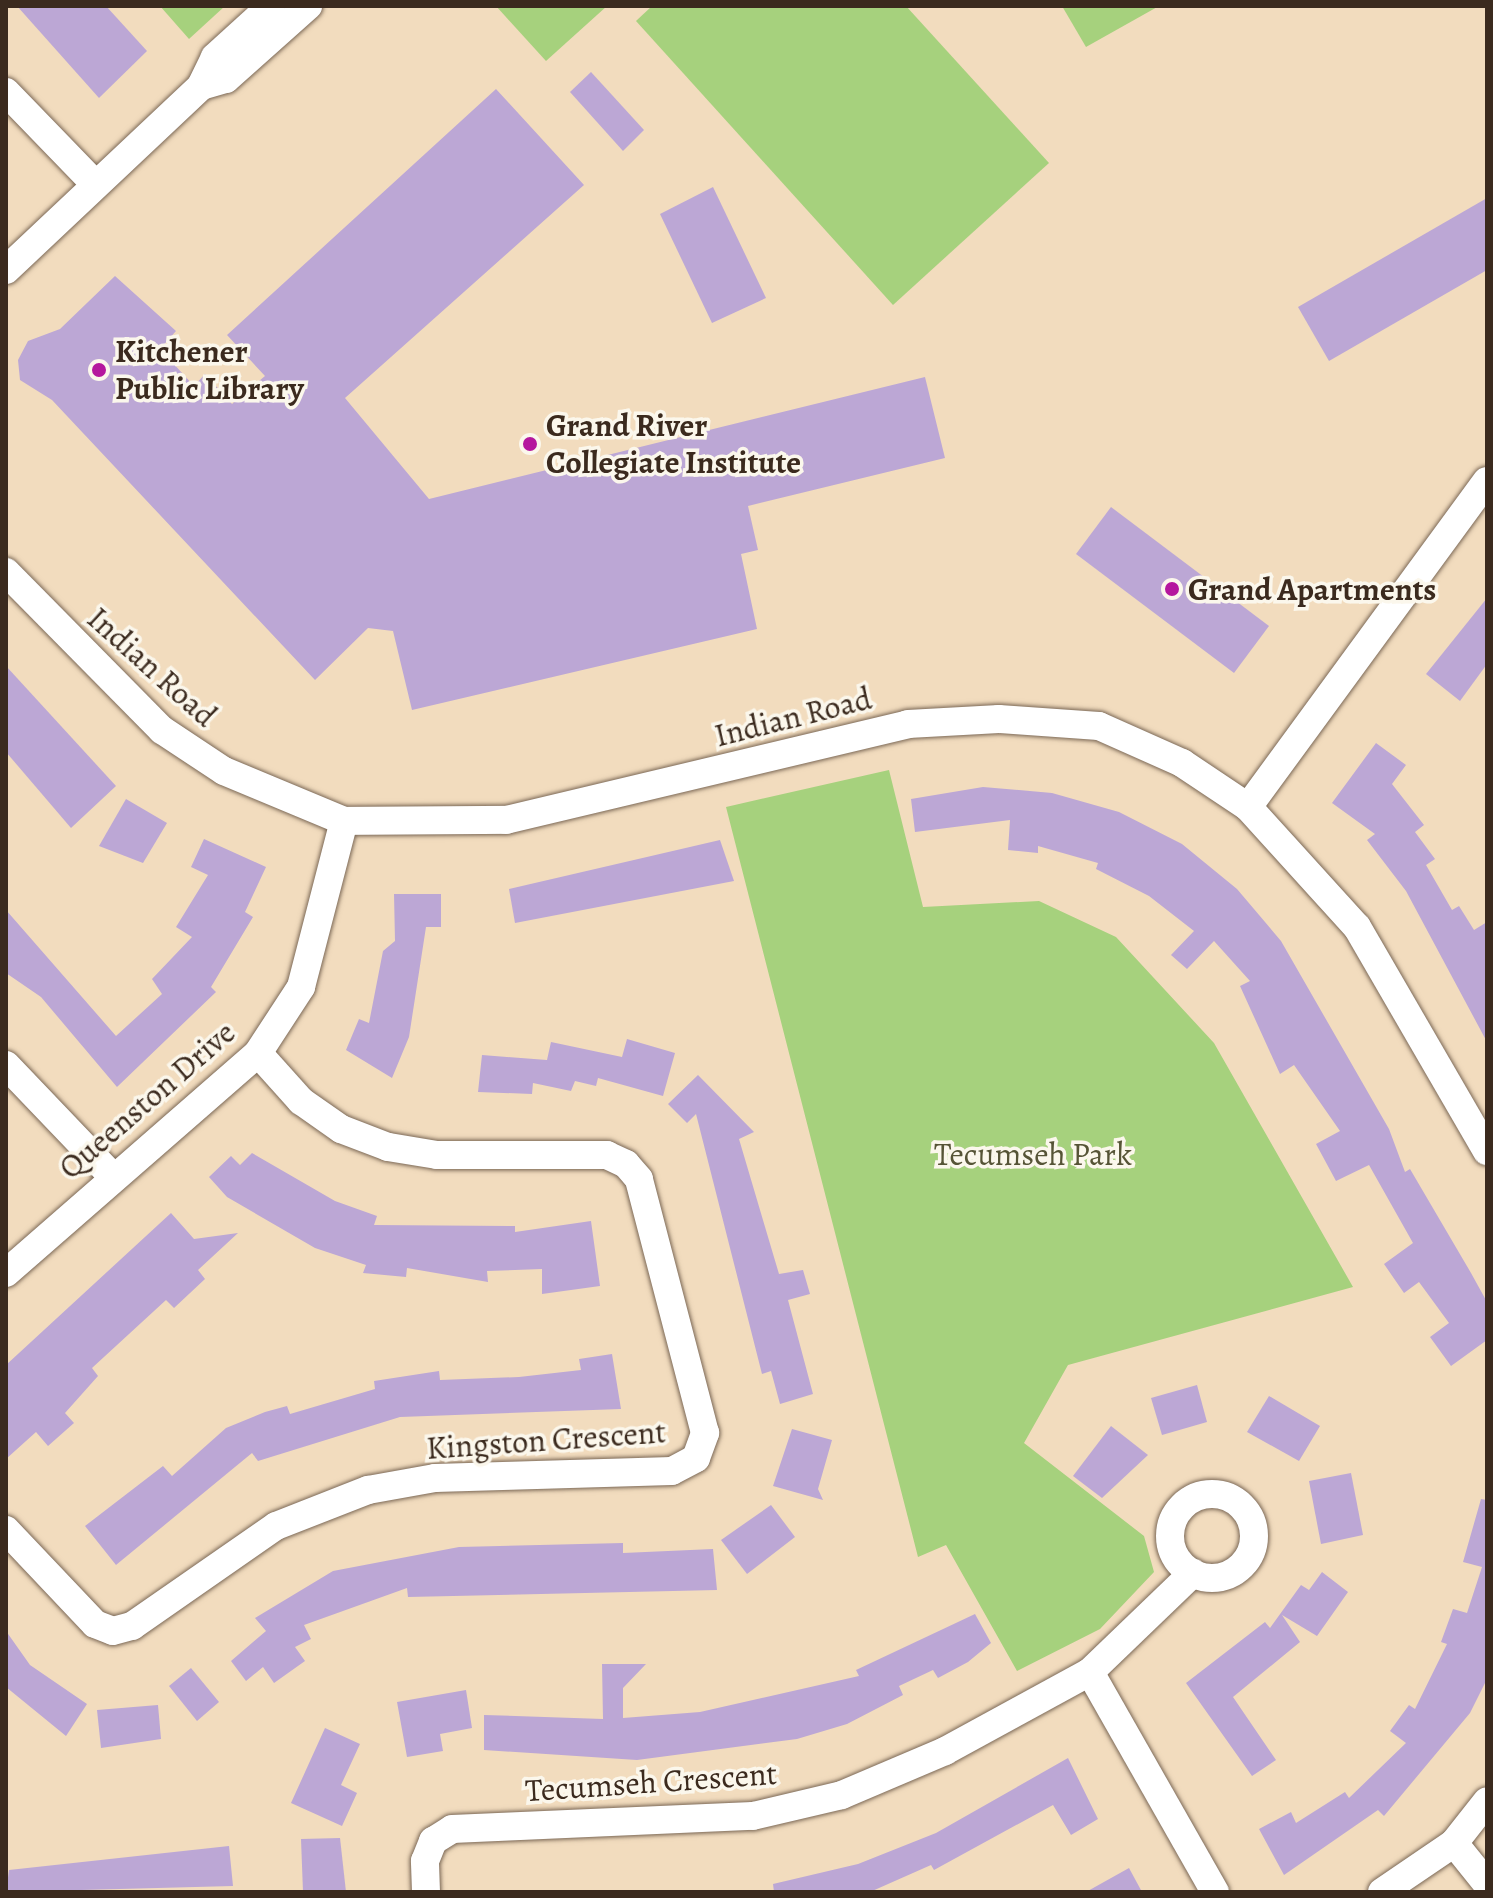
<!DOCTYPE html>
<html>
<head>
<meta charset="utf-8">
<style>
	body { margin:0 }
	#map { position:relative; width:1493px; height:1898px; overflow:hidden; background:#f2dcbe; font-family:Alegreya,serif }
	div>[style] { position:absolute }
	.green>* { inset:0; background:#a6d17d }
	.building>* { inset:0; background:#bca7d5 }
	.roads { filter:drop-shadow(0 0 2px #7b6856) drop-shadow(0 0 2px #7b6856) }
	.minor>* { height:28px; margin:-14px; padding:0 14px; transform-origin:14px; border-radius:14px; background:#fff }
	.minor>.ring { margin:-14px; padding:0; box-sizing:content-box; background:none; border:28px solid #fff; border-radius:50% }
	.dots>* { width:22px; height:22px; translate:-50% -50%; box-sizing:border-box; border:4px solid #fbf7ec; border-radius:50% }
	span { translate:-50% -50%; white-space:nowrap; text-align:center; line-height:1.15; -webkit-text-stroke:7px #fbf7ec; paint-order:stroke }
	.poi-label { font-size:32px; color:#3b2a1e; font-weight:700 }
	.left { translate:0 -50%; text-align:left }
	.street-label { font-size:32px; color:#3b2a1e }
	.park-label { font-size:32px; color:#565436 }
	.frame { position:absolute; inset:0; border:8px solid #3b2a1e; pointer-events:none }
</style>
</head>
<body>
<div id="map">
	<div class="green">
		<i style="clip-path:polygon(160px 6px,225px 6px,189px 39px)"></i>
		<i style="clip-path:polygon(496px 6px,607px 6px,546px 61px)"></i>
		<i style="clip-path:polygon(652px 6px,906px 6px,1049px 163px,893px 305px,636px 21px)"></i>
		<i style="clip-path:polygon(1062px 6px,1159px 6px,1086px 47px)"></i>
		<i style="clip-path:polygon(889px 770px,923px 907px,1039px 901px,1116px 937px,1214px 1043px,1353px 1287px,1068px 1365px,1024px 1443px,1144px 1536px,1154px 1572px,1100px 1629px,1017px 1671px,946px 1545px,918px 1557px,726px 807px)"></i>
	</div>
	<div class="building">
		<i style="clip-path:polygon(17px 6px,106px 6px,147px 51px,99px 98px)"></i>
		<i style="clip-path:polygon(591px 72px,644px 130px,623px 151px,570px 92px)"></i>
		<i style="clip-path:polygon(496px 89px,584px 185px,345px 398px,429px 499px,925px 377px,945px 458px,748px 506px,758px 550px,741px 554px,757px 629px,412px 710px,393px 631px,368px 628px,315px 680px,52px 400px,20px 380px,18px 360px,28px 341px,60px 329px,115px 276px,176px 331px,160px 349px,194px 386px,205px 374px,232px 404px,265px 376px,227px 335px)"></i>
		<i style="clip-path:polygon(713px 187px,766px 298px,712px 323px,660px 214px)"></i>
		<i style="clip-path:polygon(1487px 198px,1487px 270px,1329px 361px,1298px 307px)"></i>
		<i style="clip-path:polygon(1111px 507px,1269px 626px,1234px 673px,1076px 554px)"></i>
		<i style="clip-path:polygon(1487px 598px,1487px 664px,1460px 701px,1426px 674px)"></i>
		<i style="clip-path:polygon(6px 666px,116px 786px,71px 828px,6px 752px)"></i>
		<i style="clip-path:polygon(1376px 743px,1406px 765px,1392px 784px,1424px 825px,1415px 832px,1435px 859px,1426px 865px,1452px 910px,1459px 906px,1474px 930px,1487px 922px,1487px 1042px,1406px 891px,1367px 840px,1375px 834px,1332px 803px)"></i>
		<i style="clip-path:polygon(983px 787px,1052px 793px,1119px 812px,1182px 844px,1237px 889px,1281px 941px,1389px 1129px,1405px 1172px,1410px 1169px,1471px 1273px,1487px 1302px,1487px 1340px,1451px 1366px,1430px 1337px,1449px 1323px,1419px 1282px,1404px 1293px,1384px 1264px,1413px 1243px,1369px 1165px,1336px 1181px,1316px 1144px,1340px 1131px,1294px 1065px,1280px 1074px,1240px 986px,1250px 981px,1214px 941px,1187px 969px,1171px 955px,1194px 931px,1149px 896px,1096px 869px,1098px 863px,1038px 846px,1038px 853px,1008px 850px,1010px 820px,915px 832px,911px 799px)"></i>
		<i style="clip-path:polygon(126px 799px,167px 823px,143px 863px,99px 846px)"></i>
		<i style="clip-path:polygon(204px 839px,266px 867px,245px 912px,253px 917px,211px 987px,216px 992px,117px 1087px,41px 997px,6px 973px,6px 910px,116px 1036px,162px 994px,152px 979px,192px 937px,176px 927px,208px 875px,191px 867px)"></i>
		<i style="clip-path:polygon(720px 840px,734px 881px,515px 923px,509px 889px)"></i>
		<i style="clip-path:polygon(394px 894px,441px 894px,441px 927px,426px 927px,409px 1037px,392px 1078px,346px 1050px,359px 1019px,369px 1023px,383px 951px,395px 941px)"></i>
		<i style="clip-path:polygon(627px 1039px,675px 1053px,663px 1096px,598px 1078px,596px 1086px,575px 1081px,571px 1091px,533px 1083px,532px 1094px,478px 1092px,482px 1055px,547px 1060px,551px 1042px,622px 1057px)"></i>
		<i style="clip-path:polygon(698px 1075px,754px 1132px,739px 1139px,779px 1274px,803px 1270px,810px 1294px,788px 1300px,813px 1394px,780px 1404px,771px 1371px,762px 1374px,696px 1114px,687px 1123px,668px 1104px)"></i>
		<i style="clip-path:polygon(252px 1153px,335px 1201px,377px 1216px,374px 1225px,515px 1226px,515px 1232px,591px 1221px,600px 1286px,542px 1294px,542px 1269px,487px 1271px,488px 1282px,407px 1268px,406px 1277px,363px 1273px,366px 1265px,315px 1248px,227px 1197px,209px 1177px,231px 1156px,240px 1165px)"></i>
		<i style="clip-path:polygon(171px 1213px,194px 1239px,238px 1233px,198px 1270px,205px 1279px,174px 1308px,166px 1300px,92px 1368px,98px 1376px,65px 1413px,74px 1423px,48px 1446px,36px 1432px,6px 1459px,6px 1365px)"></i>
		<i style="clip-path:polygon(612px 1354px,621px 1409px,400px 1417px,258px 1461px,252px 1453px,116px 1565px,85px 1526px,163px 1466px,172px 1476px,226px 1428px,265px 1412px,287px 1406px,290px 1414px,375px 1389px,374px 1381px,439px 1371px,440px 1380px,519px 1377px,581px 1370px,579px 1359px)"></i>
		<i style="clip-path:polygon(1197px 1385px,1207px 1422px,1162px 1435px,1151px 1398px)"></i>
		<i style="clip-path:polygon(1269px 1396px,1320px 1426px,1299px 1461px,1247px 1432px)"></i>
		<i style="clip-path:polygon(1111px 1426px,1148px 1455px,1102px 1498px,1073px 1476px)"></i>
		<i style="clip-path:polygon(792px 1429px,832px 1440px,818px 1489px,823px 1500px,773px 1486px)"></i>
		<i style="clip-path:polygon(1351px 1473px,1363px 1535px,1321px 1544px,1309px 1481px)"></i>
		<i style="clip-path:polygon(1481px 1499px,1487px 1500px,1487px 1679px,1470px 1713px,1384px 1816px,1378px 1810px,1284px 1875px,1259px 1829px,1291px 1812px,1296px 1823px,1345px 1792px,1349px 1798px,1406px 1743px,1390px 1731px,1409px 1705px,1415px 1709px,1447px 1644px,1441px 1642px,1453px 1609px,1467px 1613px,1482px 1567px,1463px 1562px)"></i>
		<i style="clip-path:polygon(771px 1505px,795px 1537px,747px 1574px,721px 1540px)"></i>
		<i style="clip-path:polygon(623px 1543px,623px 1553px,713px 1549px,717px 1590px,408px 1597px,407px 1588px,304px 1625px,311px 1639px,295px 1647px,305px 1661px,274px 1683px,263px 1667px,246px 1681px,231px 1661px,266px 1631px,255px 1618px,333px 1571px,459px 1547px)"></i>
		<i style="clip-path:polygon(1322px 1572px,1348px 1592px,1317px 1636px,1282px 1615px,1300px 1642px,1233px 1697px,1276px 1760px,1252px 1776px,1186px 1683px,1265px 1622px,1270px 1628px,1301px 1585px,1309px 1590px)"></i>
		<i style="clip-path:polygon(975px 1614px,991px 1643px,968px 1662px,938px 1678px,933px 1670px,899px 1686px,903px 1695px,847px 1724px,797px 1739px,637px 1760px,484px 1750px,484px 1715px,603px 1719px,602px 1664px,646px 1664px,623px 1688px,623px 1718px,700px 1712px,859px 1676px,856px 1670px)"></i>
		<i style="clip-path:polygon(6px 1631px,30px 1665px,87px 1704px,66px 1736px,6px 1687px)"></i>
		<i style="clip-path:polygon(191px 1668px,219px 1702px,197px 1721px,169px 1686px)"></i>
		<i style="clip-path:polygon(466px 1690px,472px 1728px,440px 1734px,443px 1751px,407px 1757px,397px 1702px)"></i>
		<i style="clip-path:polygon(158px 1705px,161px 1739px,101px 1748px,97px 1710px)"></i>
		<i style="clip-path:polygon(325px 1728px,360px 1744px,341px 1785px,357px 1793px,342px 1826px,291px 1803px)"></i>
		<i style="clip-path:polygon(1068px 1758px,1098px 1819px,1071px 1835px,1053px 1805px,934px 1870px,931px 1865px,870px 1892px,774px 1892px,773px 1884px,858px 1864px,936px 1833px)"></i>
		<i style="clip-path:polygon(340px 1838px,346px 1892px,303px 1892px,301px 1839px)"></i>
		<i style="clip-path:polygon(229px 1846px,233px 1886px,6px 1892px,9px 1870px)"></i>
		<i style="clip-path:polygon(1129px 1868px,1142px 1892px,1086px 1892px)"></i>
	</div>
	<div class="roads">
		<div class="minor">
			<i style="left:201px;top:86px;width:26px;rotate:-16deg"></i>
			<i style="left:226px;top:79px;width:110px;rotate:-41.7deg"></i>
			<i style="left:6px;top:92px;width:129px;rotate:45.9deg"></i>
			<i style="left:6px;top:270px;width:268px;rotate:-43.3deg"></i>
			<i style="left:201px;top:86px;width:32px;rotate:-64deg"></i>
			<i style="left:215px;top:57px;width:76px;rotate:-42.3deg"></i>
			<i style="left:6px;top:572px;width:222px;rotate:45.4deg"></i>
			<i style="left:162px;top:730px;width:74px;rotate:33.5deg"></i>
			<i style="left:224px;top:771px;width:130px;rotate:22.6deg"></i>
			<i style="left:344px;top:821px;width:162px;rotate:-0.4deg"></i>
			<i style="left:506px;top:820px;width:413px;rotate:-13.4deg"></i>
			<i style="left:908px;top:724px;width:91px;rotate:-3.1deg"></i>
			<i style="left:999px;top:719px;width:100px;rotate:4deg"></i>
			<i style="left:1099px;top:726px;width:91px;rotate:24deg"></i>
			<i style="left:1182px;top:763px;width:79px;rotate:33.7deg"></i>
			<i style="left:1248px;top:807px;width:162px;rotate:47.8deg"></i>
			<i style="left:1357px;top:927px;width:259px;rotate:59.9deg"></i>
			<i style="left:1248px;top:807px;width:404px;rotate:-53.8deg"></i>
			<i style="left:6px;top:1065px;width:152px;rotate:46.3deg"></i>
			<i style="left:6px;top:1273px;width:335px;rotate:-41.1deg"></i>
			<i style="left:258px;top:1053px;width:79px;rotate:-56.9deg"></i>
			<i style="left:301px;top:987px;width:171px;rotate:-75.5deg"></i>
			<i class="ring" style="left:1170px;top:1494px;width:56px;height:56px"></i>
			<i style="left:6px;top:1530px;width:129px;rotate:46.6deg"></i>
			<i style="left:95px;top:1624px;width:19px;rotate:21deg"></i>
			<i style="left:113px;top:1631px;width:20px;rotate:-15deg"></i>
			<i style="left:132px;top:1626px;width:175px;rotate:-34.8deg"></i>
			<i style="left:276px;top:1526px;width:99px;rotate:-21.4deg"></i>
			<i style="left:368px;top:1490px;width:68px;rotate:-10.2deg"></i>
			<i style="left:435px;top:1478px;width:237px;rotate:-1.7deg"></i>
			<i style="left:672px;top:1471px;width:27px;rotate:-28deg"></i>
			<i style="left:696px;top:1458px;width:27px;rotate:-70deg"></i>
			<i style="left:705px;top:1433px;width:262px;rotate:-104.6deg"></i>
			<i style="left:639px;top:1179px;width:20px;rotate:-131deg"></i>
			<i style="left:626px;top:1164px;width:21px;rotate:-155deg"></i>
			<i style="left:607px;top:1155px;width:170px;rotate:180deg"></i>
			<i style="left:437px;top:1155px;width:50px;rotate:-170.7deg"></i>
			<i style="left:388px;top:1147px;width:50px;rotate:-159deg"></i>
			<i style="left:341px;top:1129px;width:49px;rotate:-145deg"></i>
			<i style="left:301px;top:1101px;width:64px;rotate:-131.9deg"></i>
			<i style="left:1090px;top:1672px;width:253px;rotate:60.4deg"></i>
			<i style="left:1454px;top:1843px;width:53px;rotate:51.2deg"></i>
			<i style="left:426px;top:1892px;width:31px;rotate:-92deg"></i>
			<i style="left:425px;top:1861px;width:22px;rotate:-68deg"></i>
			<i style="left:433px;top:1841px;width:22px;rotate:-32deg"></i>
			<i style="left:452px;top:1829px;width:301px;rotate:-2.5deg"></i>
			<i style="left:753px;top:1816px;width:91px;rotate:-13.3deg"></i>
			<i style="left:842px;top:1795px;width:112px;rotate:-23.1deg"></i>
			<i style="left:945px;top:1751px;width:165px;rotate:-28.6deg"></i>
			<i style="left:1090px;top:1672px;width:143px;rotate:-43.9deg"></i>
			<i style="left:1382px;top:1892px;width:87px;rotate:-34.2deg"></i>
			<i style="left:1454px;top:1843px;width:53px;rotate:-51.8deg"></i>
		</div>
	</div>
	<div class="dots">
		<i style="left:99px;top:370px;background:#b5179e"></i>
		<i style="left:530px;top:444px;background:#b5179e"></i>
		<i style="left:1172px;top:589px;background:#b5179e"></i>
	</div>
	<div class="poi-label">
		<span class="left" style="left:115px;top:370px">Kitchener<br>Public Library</span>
		<span class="left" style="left:546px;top:444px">Grand River<br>Collegiate Institute</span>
		<span class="left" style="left:1188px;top:589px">Grand Apartments</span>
	</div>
	<div class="street-label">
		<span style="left:152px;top:667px;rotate:42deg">Indian Road</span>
		<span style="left:793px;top:717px;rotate:-14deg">Indian Road</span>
		<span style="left:147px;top:1100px;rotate:-41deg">Queenston Drive</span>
		<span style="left:546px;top:1440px;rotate:-4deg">Kingston Crescent</span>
		<span style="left:651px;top:1782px;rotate:-4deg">Tecumseh Crescent</span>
	</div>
	<div class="park-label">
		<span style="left:1033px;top:1154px">Tecumseh Park</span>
	</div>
	<div class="frame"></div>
</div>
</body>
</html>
